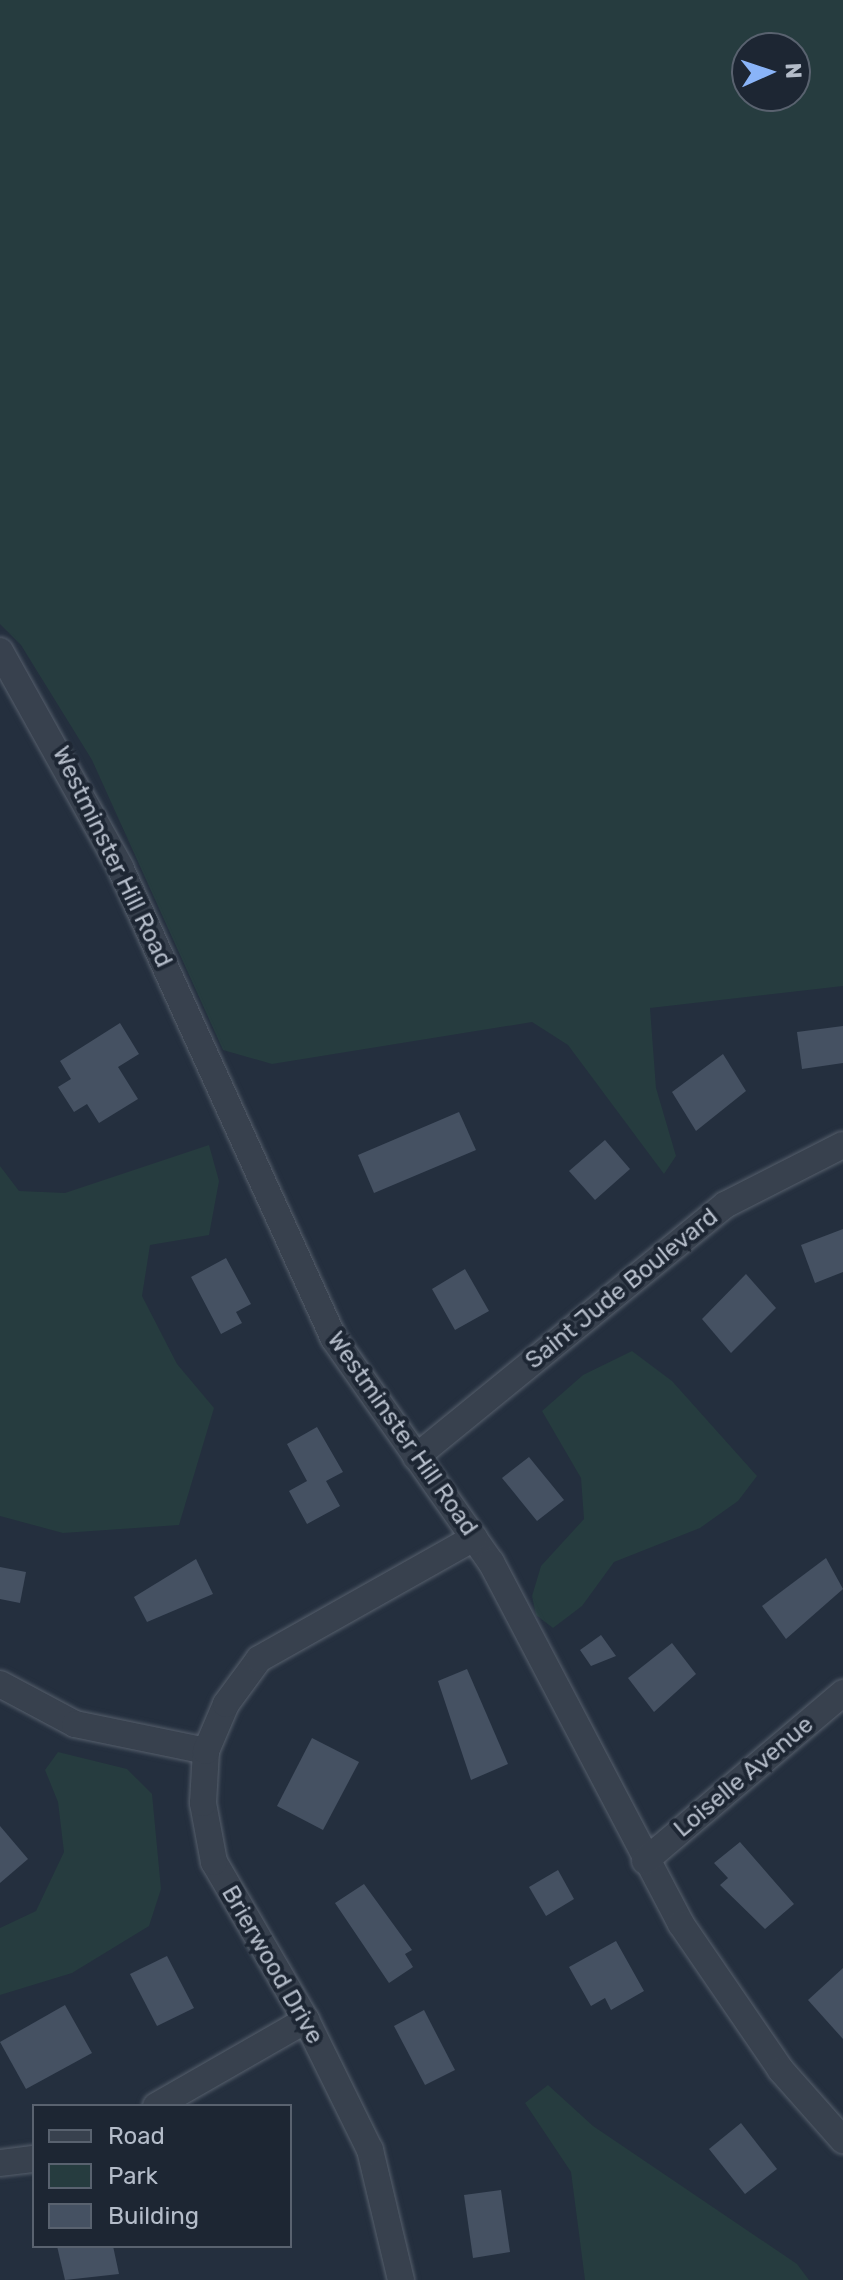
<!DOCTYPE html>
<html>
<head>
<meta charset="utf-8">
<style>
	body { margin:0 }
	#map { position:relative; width:843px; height:2280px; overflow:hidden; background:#242f3e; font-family:Rubik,sans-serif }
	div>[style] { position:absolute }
	.green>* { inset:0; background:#263c3f }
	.building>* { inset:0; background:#455162 }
	.roads { filter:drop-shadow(0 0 2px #565f6c) drop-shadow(0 0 2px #565f6c) }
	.street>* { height:26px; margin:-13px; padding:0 13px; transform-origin:13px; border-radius:13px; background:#38414e }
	span { translate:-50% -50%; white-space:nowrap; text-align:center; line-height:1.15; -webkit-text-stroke:8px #1d2633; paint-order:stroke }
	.street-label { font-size:24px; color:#b4bcc9 }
	.legend { position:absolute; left:32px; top:2104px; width:260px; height:144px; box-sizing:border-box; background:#1d2633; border:2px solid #59626f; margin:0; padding:10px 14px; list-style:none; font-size:24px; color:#b4bcc9 }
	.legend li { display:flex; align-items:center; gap:16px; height:40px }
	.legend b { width:40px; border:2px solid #59626f }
	.north { position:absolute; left:731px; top:32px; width:80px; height:80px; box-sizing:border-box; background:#1d2633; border:2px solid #59626f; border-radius:50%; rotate:87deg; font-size:22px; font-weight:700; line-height:32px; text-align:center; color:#b4bcc9 }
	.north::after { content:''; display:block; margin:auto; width:28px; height:36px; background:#8ab4f8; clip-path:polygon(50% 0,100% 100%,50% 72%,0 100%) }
</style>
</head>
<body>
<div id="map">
	<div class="green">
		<i style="clip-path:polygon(evenodd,0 0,843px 0,843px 986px,650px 1008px,656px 1088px,676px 1156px,664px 1174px,568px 1045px,532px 1022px,272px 1064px,223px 1050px,92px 760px,21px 645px,0 624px,0 0,795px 48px,795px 96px,747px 96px,747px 48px,795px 48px)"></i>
		<i style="clip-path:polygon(209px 1145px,219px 1181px,209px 1235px,150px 1245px,142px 1296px,177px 1364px,214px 1408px,179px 1525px,63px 1533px,0 1516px,0 1166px,19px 1191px,65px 1193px)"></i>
		<i style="clip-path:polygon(632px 1351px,672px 1381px,757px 1476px,738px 1501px,700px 1528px,614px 1562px,582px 1606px,553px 1628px,536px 1615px,532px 1596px,541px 1566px,584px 1519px,581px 1478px,542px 1411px,583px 1375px)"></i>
		<i style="clip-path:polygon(58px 1752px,127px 1769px,152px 1794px,161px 1889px,149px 1926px,72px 1973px,0 1995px,0 1928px,36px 1911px,64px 1852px,58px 1802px,45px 1770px)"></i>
		<i style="clip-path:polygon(548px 2085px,593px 2126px,797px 2264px,809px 2280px,585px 2280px,571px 2172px,525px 2103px)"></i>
	</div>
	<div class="building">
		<i style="clip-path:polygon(120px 1023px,139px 1054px,118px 1067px,138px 1099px,99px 1123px,87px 1104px,74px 1112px,58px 1087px,71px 1079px,60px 1061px)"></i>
		<i style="clip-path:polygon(843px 1026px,843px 1063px,802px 1069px,797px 1032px)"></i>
		<i style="clip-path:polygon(723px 1054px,746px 1091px,696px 1131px,672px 1092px)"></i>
		<i style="clip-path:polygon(459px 1112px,476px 1150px,374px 1193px,358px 1155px)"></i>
		<i style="clip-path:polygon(605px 1140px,630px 1169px,595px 1200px,569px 1171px)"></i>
		<i style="clip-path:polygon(843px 1229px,843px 1272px,815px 1283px,801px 1245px)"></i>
		<i style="clip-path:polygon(226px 1258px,251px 1304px,236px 1312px,242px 1323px,221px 1334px,191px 1277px)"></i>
		<i style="clip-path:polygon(465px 1269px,489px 1311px,455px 1330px,432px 1289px)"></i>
		<i style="clip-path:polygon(746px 1274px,776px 1308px,731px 1353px,702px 1319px)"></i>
		<i style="clip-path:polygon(317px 1427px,343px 1472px,326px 1481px,340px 1506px,307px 1524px,289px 1491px,307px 1481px,287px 1444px)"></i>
		<i style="clip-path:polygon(529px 1457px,564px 1500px,537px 1521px,502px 1478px)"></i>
		<i style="clip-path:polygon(826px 1558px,843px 1589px,786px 1639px,762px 1606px)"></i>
		<i style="clip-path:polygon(196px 1559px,213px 1594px,147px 1622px,134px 1597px)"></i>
		<i style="clip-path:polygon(0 1567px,26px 1572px,20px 1603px,0 1599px)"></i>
		<i style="clip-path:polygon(601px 1635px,616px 1656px,591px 1666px,580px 1650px)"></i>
		<i style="clip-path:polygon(672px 1643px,696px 1674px,654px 1712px,628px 1678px)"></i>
		<i style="clip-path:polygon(467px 1669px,508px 1764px,471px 1780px,438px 1681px)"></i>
		<i style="clip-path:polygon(312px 1738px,359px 1762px,323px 1830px,277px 1806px)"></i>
		<i style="clip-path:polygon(0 1826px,28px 1859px,0 1883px)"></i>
		<i style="clip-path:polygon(740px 1842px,794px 1904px,765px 1929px,720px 1885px,728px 1878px,714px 1863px)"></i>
		<i style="clip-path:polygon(558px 1870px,574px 1899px,546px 1916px,529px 1887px)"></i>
		<i style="clip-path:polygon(364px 1884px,412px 1950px,405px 1954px,413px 1967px,389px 1983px,335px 1903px)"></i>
		<i style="clip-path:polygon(616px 1941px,644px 1991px,611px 2010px,605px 1998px,591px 2006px,569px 1967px)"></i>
		<i style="clip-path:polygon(167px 1956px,194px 2008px,157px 2026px,130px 1974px)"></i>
		<i style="clip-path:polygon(843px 1968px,843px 2039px,808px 2000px)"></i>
		<i style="clip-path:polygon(65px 2005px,92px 2053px,26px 2089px,0 2042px)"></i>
		<i style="clip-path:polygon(424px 2010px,455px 2070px,425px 2085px,394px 2026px)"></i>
		<i style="clip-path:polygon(741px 2123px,777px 2169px,745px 2194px,709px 2149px)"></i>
		<i style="clip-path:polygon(501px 2190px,510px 2252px,473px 2258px,464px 2195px)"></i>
		<i style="clip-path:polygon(57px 2246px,113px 2246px,119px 2274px,65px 2280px)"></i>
	</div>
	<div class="roads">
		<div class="street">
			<i style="left:0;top:651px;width:247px;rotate:60.9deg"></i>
			<i style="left:120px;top:867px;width:518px;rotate:65.61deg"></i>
			<i style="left:334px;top:1339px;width:273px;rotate:54.9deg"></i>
			<i style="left:491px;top:1562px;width:409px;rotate:62.3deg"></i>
			<i style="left:681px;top:1924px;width:177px;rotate:55.6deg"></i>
			<i style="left:781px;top:2070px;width:94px;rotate:48.5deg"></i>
			<i style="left:416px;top:1457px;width:399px;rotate:-39.2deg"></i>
			<i style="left:725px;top:1205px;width:132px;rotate:-27deg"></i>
			<i style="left:0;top:1684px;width:85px;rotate:28.1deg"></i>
			<i style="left:75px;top:1724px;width:134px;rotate:11.6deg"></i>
			<i style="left:645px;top:1861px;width:260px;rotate:-40.3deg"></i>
			<i style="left:156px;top:2106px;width:173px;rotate:-29.8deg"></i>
			<i style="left:0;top:2163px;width:34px;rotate:-7deg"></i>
			<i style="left:401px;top:2280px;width:134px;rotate:-103.4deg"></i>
			<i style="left:370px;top:2150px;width:145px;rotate:-116.2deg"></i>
			<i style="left:306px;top:2020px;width:183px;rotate:-120.2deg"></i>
			<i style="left:214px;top:1862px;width:60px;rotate:-100.6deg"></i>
			<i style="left:203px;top:1803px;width:52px;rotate:-86.7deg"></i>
			<i style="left:206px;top:1751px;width:51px;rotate:-66.9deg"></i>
			<i style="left:226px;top:1704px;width:56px;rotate:-53.7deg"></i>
			<i style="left:259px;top:1659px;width:247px;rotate:-29.4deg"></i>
		</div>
	</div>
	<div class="street-label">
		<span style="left:112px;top:857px;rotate:64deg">Westminster Hill Road</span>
		<span style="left:622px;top:1289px;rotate:-39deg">Saint Jude Boulevard</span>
		<span style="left:402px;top:1434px;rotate:55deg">Westminster Hill Road</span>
		<span style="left:744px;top:1777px;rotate:-40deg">Loiselle Avenue</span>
		<span style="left:272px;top:1965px;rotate:60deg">Brierwood Drive</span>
	</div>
	<ul class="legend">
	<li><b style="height:10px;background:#38414e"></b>Road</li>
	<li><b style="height:22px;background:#263c3f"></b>Park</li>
	<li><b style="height:22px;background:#455162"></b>Building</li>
	</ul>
	<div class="north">N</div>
</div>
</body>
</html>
